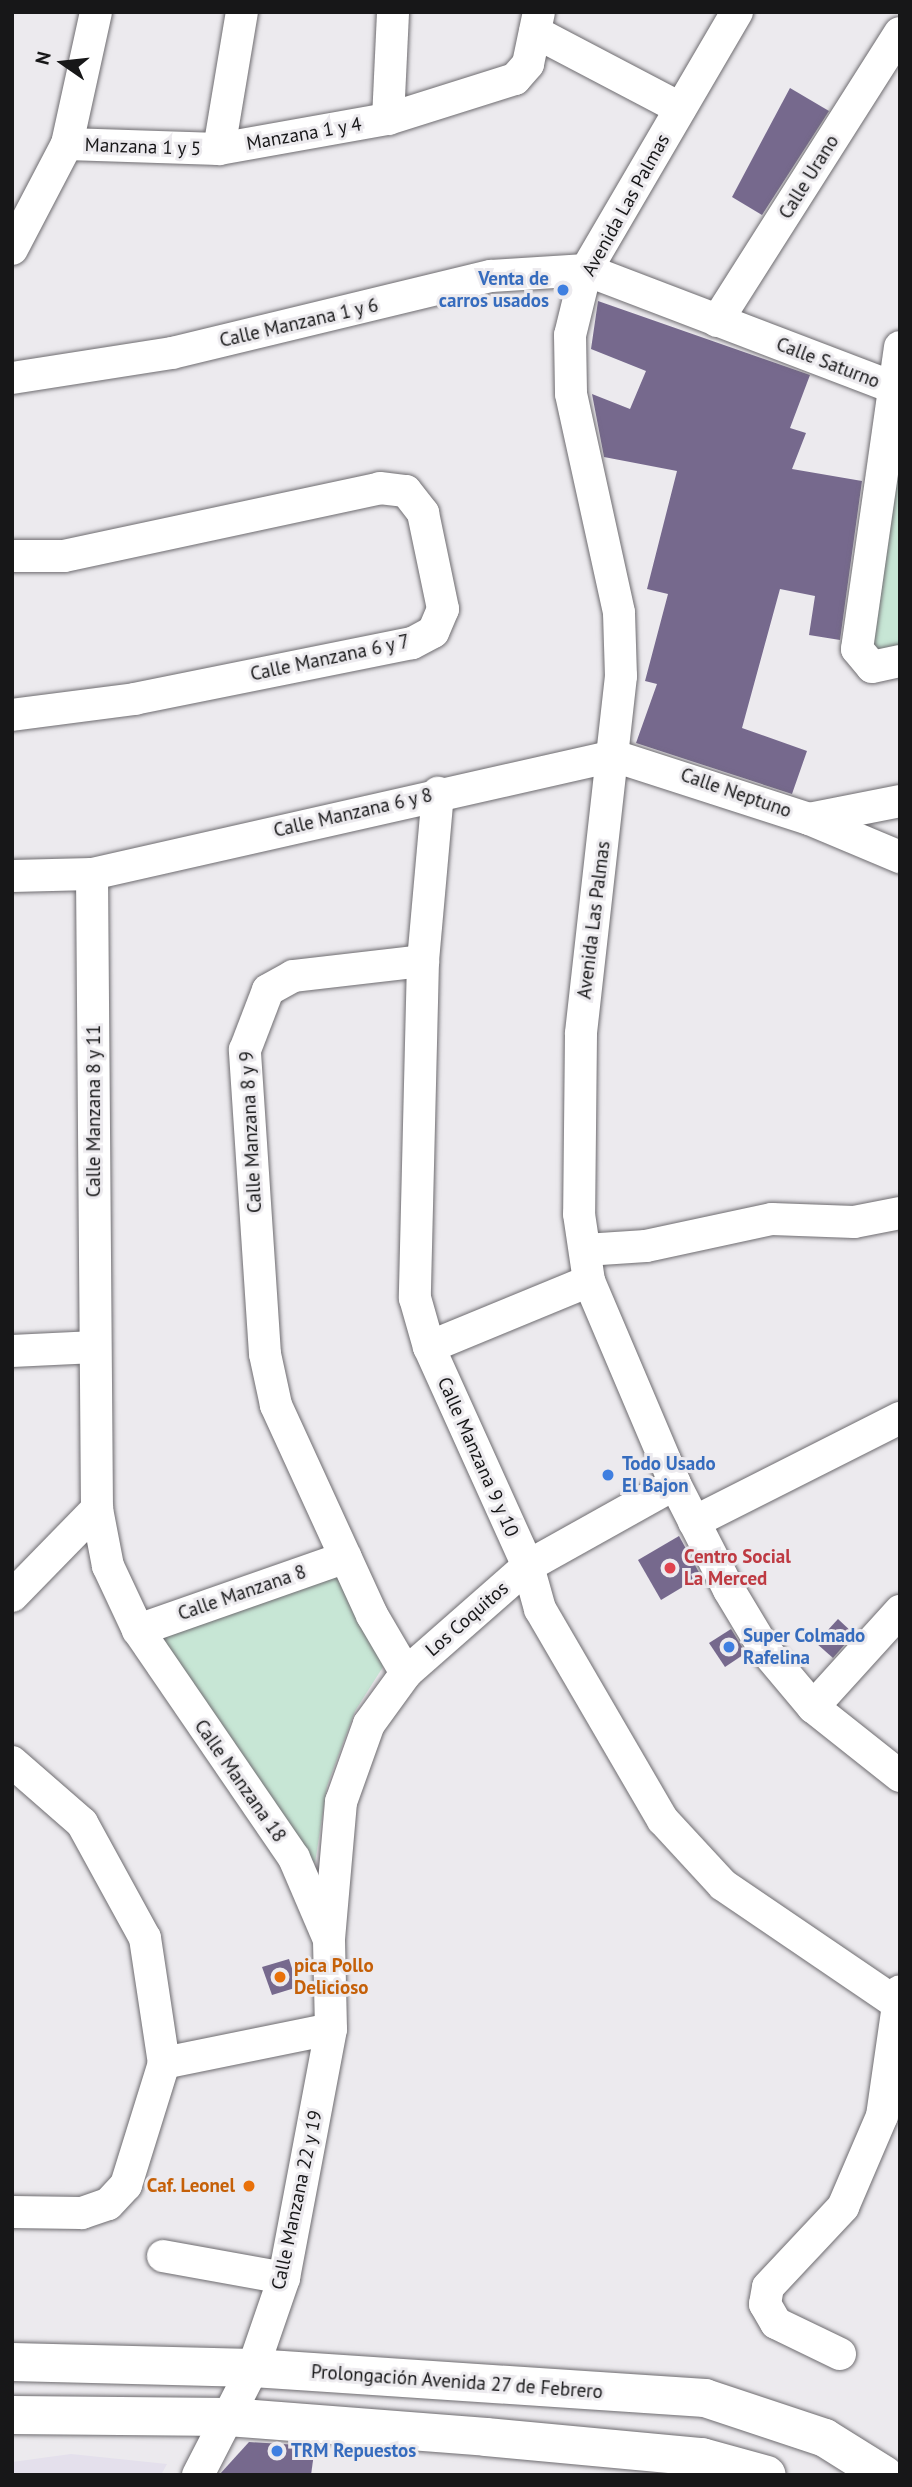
<!DOCTYPE html>
<html>
<head>
<meta charset="utf-8">
<style>
	body { margin:0 }
	#map { position:relative; width:912px; height:2487px; overflow:hidden; background:#eceaee; font-family:"PT Sans",sans-serif }
	div>[style] { position:absolute }
	.built>* { inset:0; background:#e4e0ec }
	.green>* { inset:0; background:#c7e6d5 }
	.building>* { inset:0; background:#76698d }
	.roads { filter:drop-shadow(0 0 2px #6e6c70) drop-shadow(0 0 2px #6e6c70) }
	.minor>* { height:32px; margin:-16px; padding:0 16px; transform-origin:16px; border-radius:16px; background:#fff }
	.major>* { height:38px; margin:-19px; padding:0 19px; transform-origin:19px; border-radius:19px; background:#fff }
	.dots>* { width:19px; height:19px; translate:-50% -50%; box-sizing:border-box; border:4px solid #eceaee; border-radius:50% }
	span { translate:-50% -50%; white-space:nowrap; text-align:center; line-height:1.15; -webkit-text-stroke:6px #eceaee; paint-order:stroke }
	.street-label { font-size:19px; color:#171718 }
	.shop-label { font-size:19px; color:#366cbe; font-weight:700 }
	.right { translate:-100% -50%; text-align:right }
	.left { translate:0 -50%; text-align:left }
	.health-label { font-size:19px; color:#be3a42; font-weight:700 }
	.food-label { font-size:19px; color:#c56008; font-weight:700 }
	.frame { position:absolute; inset:0; border:14px solid #171718; pointer-events:none }
	.north { position:absolute; left:28px; top:28px; width:70px; height:70px; -webkit-text-stroke:5px #eceaee; paint-order:stroke; rotate:284deg; font-size:19px; font-weight:700; line-height:28px; text-align:center; color:#171718 }
	.north::after { content:''; display:block; margin:auto; width:24px; height:32px; background:#171718; clip-path:polygon(50% 0,100% 100%,50% 72%,0 100%) }
</style>
</head>
<body>
<div id="map">
	<div class="built">
		<i style="clip-path:polygon(71px 2454px,167px 2464px,161px 2475px,12px 2475px,12px 2462px)"></i>
	</div>
	<div class="green">
		<i style="clip-path:polygon(900px 390px,900px 649px,866px 660px)"></i>
		<i style="clip-path:polygon(345px 1566px,388px 1659px,355px 1711px,327px 1786px,315px 1863px,215px 1730px,158px 1633px)"></i>
	</div>
	<div class="building">
		<i style="clip-path:polygon(790px 88px,829px 111px,762px 215px,732px 197px)"></i>
		<i style="clip-path:polygon(598px 301px,810px 375px,790px 428px,806px 433px,792px 469px,862px 481px,840px 640px,809px 635px,815px 596px,780px 589px,742px 728px,807px 751px,792px 794px,636px 743px,657px 684px,645px 681px,668px 594px,647px 589px,677px 471px,604px 457px,592px 394px,630px 409px,646px 371px,591px 349px)"></i>
		<i style="clip-path:polygon(679px 1536px,701px 1576px,661px 1600px,638px 1560px)"></i>
		<i style="clip-path:polygon(838px 1619px,854px 1634px,833px 1658px,816px 1643px)"></i>
		<i style="clip-path:polygon(731px 1629px,746px 1653px,725px 1667px,709px 1643px)"></i>
		<i style="clip-path:polygon(289px 1959px,298px 1987px,272px 1995px,262px 1967px)"></i>
		<i style="clip-path:polygon(249px 2442px,315px 2446px,311px 2475px,219px 2475px)"></i>
	</div>
	<div class="roads">
		<div class="minor">
			<i style="left:737px;top:12px;width:299px;rotate:120.3deg"></i>
			<i style="left:586px;top:270px;width:67px;rotate:103.8deg"></i>
			<i style="left:570px;top:335px;width:59px;rotate:89deg"></i>
			<i style="left:571px;top:394px;width:224px;rotate:77.6deg"></i>
			<i style="left:619px;top:613px;width:63px;rotate:88.2deg"></i>
			<i style="left:621px;top:676px;width:360px;rotate:96.4deg"></i>
			<i style="left:581px;top:1034px;width:180px;rotate:90.6deg"></i>
			<i style="left:579px;top:1214px;width:68px;rotate:81.5deg"></i>
			<i style="left:589px;top:1281px;width:220px;rotate:67deg"></i>
			<i style="left:675px;top:1484px;width:119px;rotate:63deg"></i>
			<i style="left:729px;top:1590px;width:70px;rotate:59deg"></i>
			<i style="left:765px;top:1650px;width:75px;rotate:49.9deg"></i>
			<i style="left:813px;top:1707px;width:111px;rotate:38.4deg"></i>
			<i style="left:535px;top:32px;width:164px;rotate:27.7deg"></i>
			<i style="left:388px;top:119px;width:107px;rotate:-87.3deg"></i>
			<i style="left:67px;top:144px;width:152px;rotate:1.9deg"></i>
			<i style="left:219px;top:149px;width:172px;rotate:-10.1deg"></i>
			<i style="left:388px;top:119px;width:133px;rotate:-17.5deg"></i>
			<i style="left:515px;top:79px;width:20px;rotate:-49deg"></i>
			<i style="left:528px;top:64px;width:53px;rotate:-78.1deg"></i>
			<i style="left:219px;top:149px;width:139px;rotate:-80.5deg"></i>
			<i style="left:12px;top:249px;width:119px;rotate:-62.4deg"></i>
			<i style="left:67px;top:144px;width:135px;rotate:-77.6deg"></i>
			<i style="left:717px;top:321px;width:341px;rotate:-57.6deg"></i>
			<i style="left:900px;top:347px;width:305px;rotate:98.1deg"></i>
			<i style="left:857px;top:649px;width:23px;rotate:50deg"></i>
			<i style="left:872px;top:667px;width:29px;rotate:-12deg"></i>
			<i style="left:12px;top:378px;width:162px;rotate:-8.9deg"></i>
			<i style="left:172px;top:353px;width:328px;rotate:-13.6deg"></i>
			<i style="left:491px;top:276px;width:95px;rotate:-3.6deg"></i>
			<i style="left:586px;top:270px;width:328px;rotate:20.9deg"></i>
			<i style="left:12px;top:556px;width:52px"></i>
			<i style="left:64px;top:556px;width:323px;rotate:-12.1deg"></i>
			<i style="left:380px;top:488px;width:26px;rotate:7deg"></i>
			<i style="left:406px;top:491px;width:28px;rotate:52deg"></i>
			<i style="left:423px;top:513px;width:98px;rotate:78.2deg"></i>
			<i style="left:443px;top:609px;width:25px;rotate:113deg"></i>
			<i style="left:433px;top:632px;width:24px;rotate:152deg"></i>
			<i style="left:412px;top:643px;width:283px;rotate:168.6deg"></i>
			<i style="left:135px;top:699px;width:124px;rotate:172.6deg"></i>
			<i style="left:809px;top:819px;width:99px;rotate:22.7deg"></i>
			<i style="left:92px;top:874px;width:635px;rotate:89.55deg"></i>
			<i style="left:97px;top:1509px;width:58px;rotate:79.1deg"></i>
			<i style="left:108px;top:1566px;width:71px;rotate:64.9deg"></i>
			<i style="left:138px;top:1630px;width:276px;rotate:55.6deg"></i>
			<i style="left:294px;top:1858px;width:84px;rotate:66.8deg"></i>
			<i style="left:12px;top:876px;width:80px;rotate:-1.4deg"></i>
			<i style="left:92px;top:874px;width:535px;rotate:-12.74deg"></i>
			<i style="left:614px;top:756px;width:205px;rotate:17.9deg"></i>
			<i style="left:809px;top:819px;width:93px;rotate:-11.2deg"></i>
			<i style="left:423px;top:961px;width:169px;rotate:-84.9deg"></i>
			<i style="left:585px;top:1250px;width:61px;rotate:-3.8deg"></i>
			<i style="left:646px;top:1246px;width:129px;rotate:-12.1deg"></i>
			<i style="left:772px;top:1219px;width:82px;rotate:2.1deg"></i>
			<i style="left:854px;top:1222px;width:47px;rotate:-11.1deg"></i>
			<i style="left:429px;top:1347px;width:173px;rotate:-22.4deg"></i>
			<i style="left:12px;top:1351px;width:83px;rotate:-2.8deg"></i>
			<i style="left:694px;top:1522px;width:231px;rotate:-26.8deg"></i>
			<i style="left:12px;top:1596px;width:122px;rotate:-45.7deg"></i>
			<i style="left:138px;top:1630px;width:220px;rotate:-19.3deg"></i>
			<i style="left:406px;top:1673px;width:67px;rotate:-120.4deg"></i>
			<i style="left:372px;top:1615px;width:231px;rotate:-114.6deg"></i>
			<i style="left:276px;top:1405px;width:52px;rotate:-102.2deg"></i>
			<i style="left:265px;top:1354px;width:305px;rotate:-93.8deg"></i>
			<i style="left:245px;top:1050px;width:64px;rotate:-69deg"></i>
			<i style="left:268px;top:990px;width:29px;rotate:-29deg"></i>
			<i style="left:293px;top:976px;width:131px;rotate:-6.6deg"></i>
			<i style="left:423px;top:961px;width:337px;rotate:91.4deg"></i>
			<i style="left:415px;top:1298px;width:51px;rotate:74.1deg"></i>
			<i style="left:429px;top:1347px;width:240px;rotate:65.7deg"></i>
			<i style="left:528px;top:1566px;width:45px;rotate:74.4deg"></i>
			<i style="left:540px;top:1609px;width:244px;rotate:59.8deg"></i>
			<i style="left:663px;top:1820px;width:88px;rotate:47.3deg"></i>
			<i style="left:723px;top:1885px;width:208px;rotate:34.2deg"></i>
			<i style="left:813px;top:1707px;width:130px;rotate:-47.8deg"></i>
			<i style="left:12px;top:1762px;width:93px;rotate:41.1deg"></i>
			<i style="left:82px;top:1823px;width:131px;rotate:61.3deg"></i>
			<i style="left:145px;top:1938px;width:126px;rotate:81.4deg"></i>
			<i style="left:164px;top:2063px;width:128px;rotate:107.3deg"></i>
			<i style="left:126px;top:2185px;width:26px;rotate:133deg"></i>
			<i style="left:108px;top:2204px;width:28px;rotate:161deg"></i>
			<i style="left:82px;top:2213px;width:70px;rotate:-179.2deg"></i>
			<i style="left:164px;top:2063px;width:170px;rotate:-11.5deg"></i>
			<i style="left:163px;top:2256px;width:123px;rotate:10.3deg"></i>
			<i style="left:840px;top:2354px;width:71px;rotate:-154.2deg"></i>
			<i style="left:776px;top:2323px;width:22px;rotate:-120deg"></i>
			<i style="left:765px;top:2304px;width:17px;rotate:-80deg"></i>
			<i style="left:768px;top:2287px;width:110px;rotate:-46.8deg"></i>
			<i style="left:843px;top:2207px;width:99px;rotate:-66.8deg"></i>
			<i style="left:882px;top:2116px;width:126px;rotate:-81.8deg"></i>
			<i style="left:198px;top:2475px;width:120px;rotate:-62.8deg"></i>
			<i style="left:253px;top:2368px;width:95px;rotate:-71deg"></i>
			<i style="left:284px;top:2278px;width:253px;rotate:-79.3deg"></i>
			<i style="left:331px;top:2029px;width:90px;rotate:-91.3deg"></i>
			<i style="left:329px;top:1939px;width:138px;rotate:-85deg"></i>
			<i style="left:341px;top:1802px;width:83px;rotate:-70.3deg"></i>
			<i style="left:369px;top:1724px;width:63px;rotate:-54deg"></i>
			<i style="left:406px;top:1673px;width:162px;rotate:-41.3deg"></i>
			<i style="left:528px;top:1566px;width:168px;rotate:-29.2deg"></i>
		</div>
		<div class="major">
			<i style="left:12px;top:2362px;width:241px;rotate:1.4deg"></i>
			<i style="left:253px;top:2368px;width:453px;rotate:3.8deg"></i>
			<i style="left:705px;top:2398px;width:126px;rotate:18.4deg"></i>
			<i style="left:825px;top:2438px;width:70px;rotate:32.1deg"></i>
			<i style="left:12px;top:2415px;width:216px;rotate:0.5deg"></i>
			<i style="left:228px;top:2417px;width:259px;rotate:4.4deg"></i>
			<i style="left:486px;top:2437px;width:217px;rotate:5.3deg"></i>
			<i style="left:702px;top:2457px;width:67px;rotate:15.5deg"></i>
		</div>
	</div>
	<div class="dots">
		<i style="left:563px;top:290px;background:#3f7fe0"></i>
		<i style="left:608px;top:1475px;background:#3f7fe0"></i>
		<i style="left:670px;top:1568px;background:#e0444e"></i>
		<i style="left:729px;top:1647px;background:#3f7fe0"></i>
		<i style="left:280px;top:1977px;background:#e8710a"></i>
		<i style="left:249px;top:2186px;background:#e8710a"></i>
		<i style="left:277px;top:2451px;background:#3f7fe0"></i>
	</div>
	<div class="street-label">
		<span style="left:304px;top:134px;rotate:-10deg">Manzana 1 y 4</span>
		<span style="left:143px;top:147px;rotate:2deg">Manzana 1 y 5</span>
		<span style="left:809px;top:177px;rotate:-58deg">Calle Urano</span>
		<span style="left:626px;top:205px;rotate:-61deg">Avenida Las Palmas</span>
		<span style="left:299px;top:323px;rotate:-13deg">Calle Manzana 1 y 6</span>
		<span style="left:828px;top:363px;rotate:21deg">Calle Saturno</span>
		<span style="left:330px;top:658px;rotate:-12deg">Calle Manzana 6 y 7</span>
		<span style="left:736px;top:793px;rotate:19deg">Calle Neptuno</span>
		<span style="left:353px;top:813px;rotate:-13deg">Calle Manzana 6 y 8</span>
		<span style="left:594px;top:920px;rotate:-83deg">Avenida Las Palmas</span>
		<span style="left:94px;top:1111px;rotate:-90deg">Calle Manzana 8 y 11</span>
		<span style="left:251px;top:1132px;rotate:-93deg">Calle Manzana 8 y 9</span>
		<span style="left:478px;top:1457px;rotate:66deg">Calle Manzana 9 y 10</span>
		<span style="left:242px;top:1593px;rotate:-19deg">Calle Manzana 8</span>
		<span style="left:467px;top:1619px;rotate:-41deg">Los Coquitos</span>
		<span style="left:240px;top:1781px;rotate:55deg">Calle Manzana 18</span>
		<span style="left:297px;top:2200px;rotate:-78deg">Calle Manzana 22 y 19</span>
		<span style="left:457px;top:2382px;rotate:4deg">Prolongación Avenida 27 de Febrero</span>
	</div>
	<div class="shop-label">
		<span class="right" style="left:549px;top:290px">Venta de<br>carros usados</span>
		<span class="left" style="left:622px;top:1475px">Todo Usado<br>El Bajon</span>
		<span class="left" style="left:743px;top:1647px">Super Colmado<br>Rafelina</span>
		<span class="left" style="left:291px;top:2451px">TRM Repuestos</span>
	</div>
	<div class="health-label">
		<span class="left" style="left:684px;top:1568px">Centro Social<br>La Merced</span>
	</div>
	<div class="food-label">
		<span class="left" style="left:294px;top:1977px">pica Pollo<br>Delicioso</span>
		<span class="right" style="left:235px;top:2186px">Caf. Leonel</span>
	</div>
	<div class="frame"></div>
	<div class="north">N</div>
</div>
</body>
</html>
